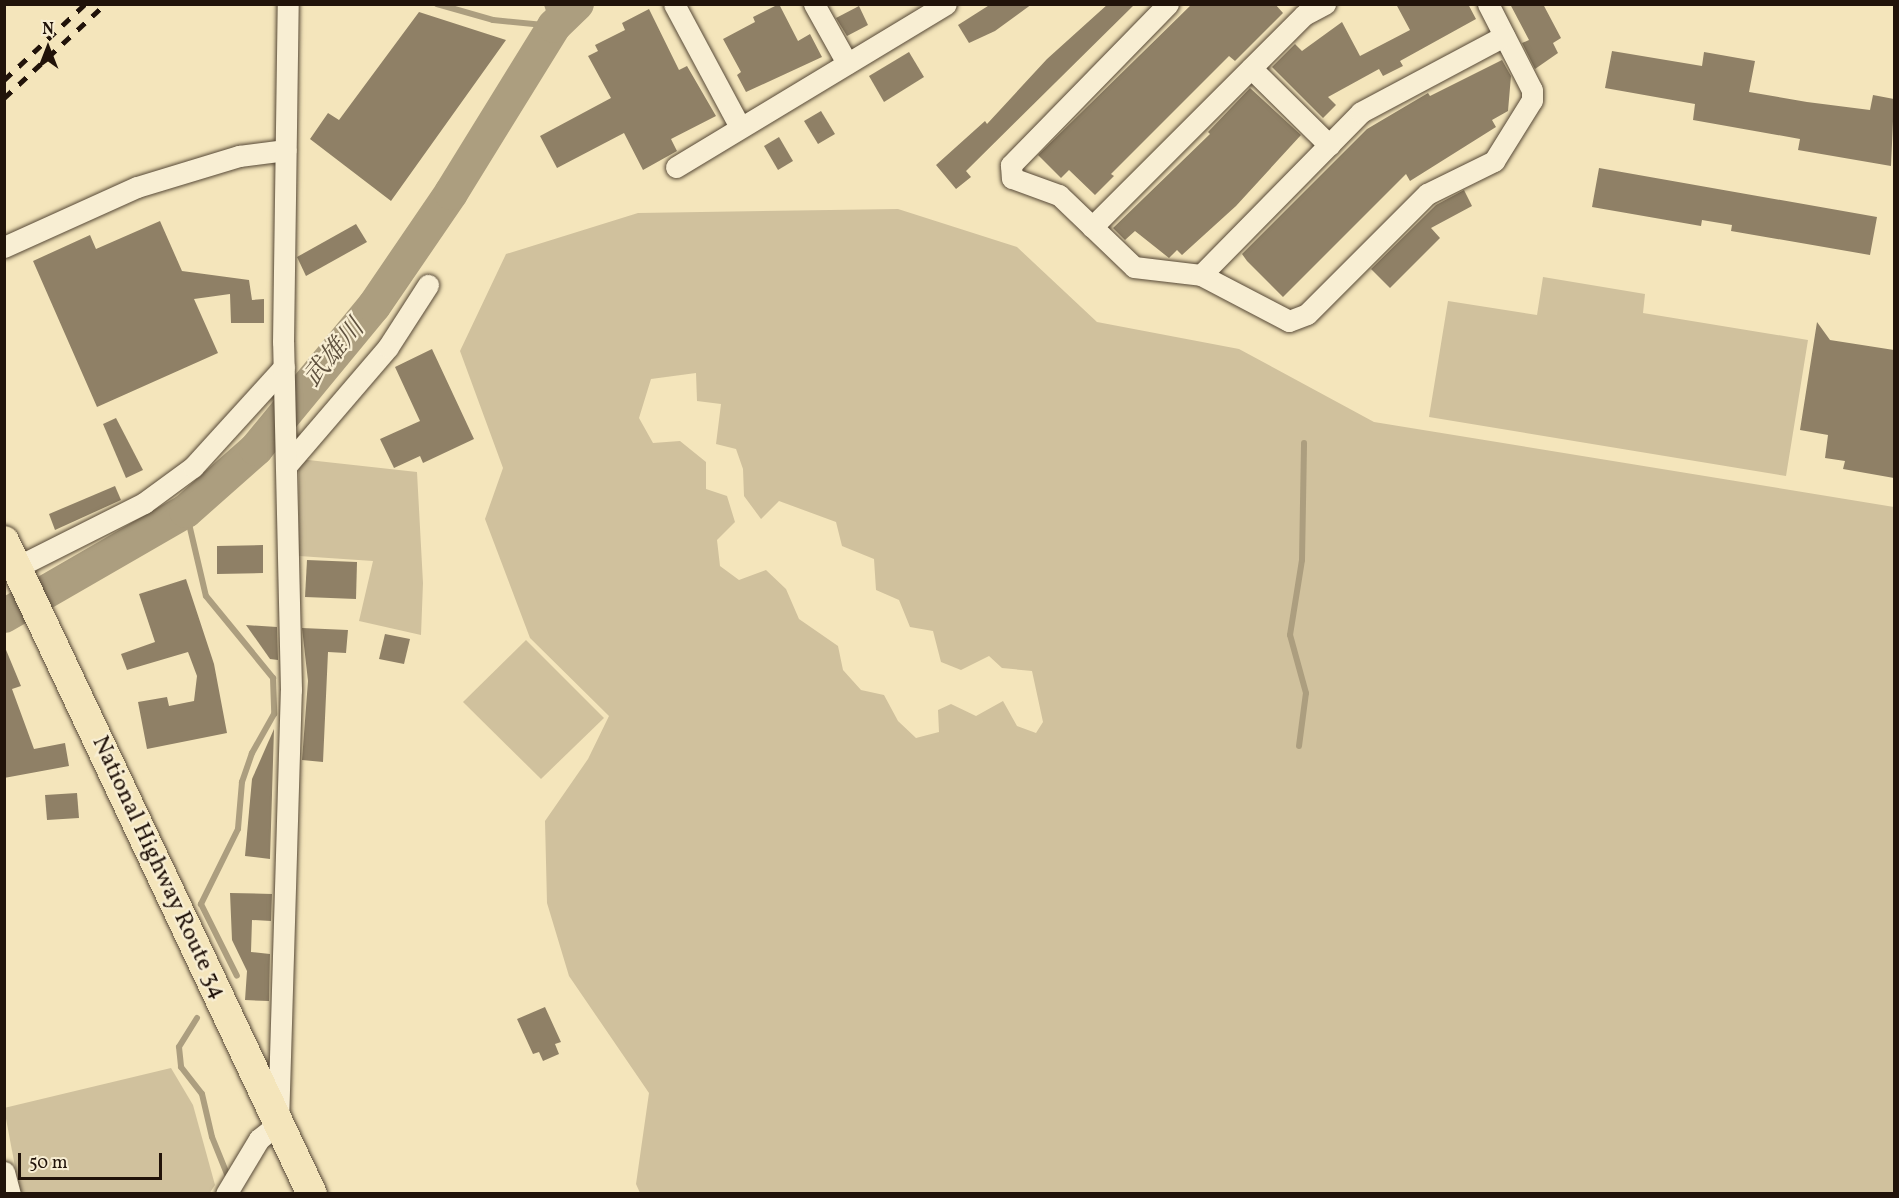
<!DOCTYPE html>
<html>
<head>
<meta charset="utf-8">
<style>
	body { margin:0 }
	#map { position:relative; width:1899px; height:1198px; overflow:hidden; background:#f4e5bb; font-family:Vollkorn,"Noto Serif JP",serif }
	div>[style] { position:absolute }
	.green>* { inset:0; background:#d0c19d }
	.stream>* { height:6px; margin:-3px; padding:0 3px; transform-origin:3px; border-radius:3px; background:#ac9e7f }
	.river>* { height:34px; margin:-17px; padding:0 17px; transform-origin:17px; border-radius:17px; background:#ac9e7f }
	.building>* { inset:0; background:#8f8066 }
	.roads { filter:drop-shadow(0 0 2px #564836) drop-shadow(0 0 2px #564836) }
	.minor>* { height:21px; margin:-10.5px; padding:0 10.5px; transform-origin:10.5px; border-radius:10.5px; background:#f8eed3 }
	.highway>* { height:30px; margin:-15px; padding:0 15px; transform-origin:15px; border-radius:15px; background:#f4e5bb }
	.rail>* { height:4.5px; margin-top:-2.25px; transform-origin:0; background:repeating-linear-gradient(90deg,#21130a 0 10px,transparent 0 20px) }
	span { translate:-50% -50%; white-space:nowrap; text-align:center; line-height:1.15; -webkit-text-stroke:4.5px #f8eed3; paint-order:stroke }
	.street-label { font-size:24px; color:#21130a }
	.water-label { font-size:26px; color:#60523f; font-style:italic }
	.frame { position:absolute; inset:0; border:6px solid #21130a; pointer-events:none }
	.north { position:absolute; left:18px; top:18px; width:60px; height:60px; -webkit-text-stroke:4px #f8eed3; paint-order:stroke; rotate:0deg; font-size:16px; font-weight:700; line-height:24px; text-align:center; color:#21130a }
	.north::after { content:''; display:block; margin:auto; width:21px; height:27px; background:#21130a; clip-path:polygon(50% 0,100% 100%,50% 72%,0 100%) }
	.scale { position:absolute; left:18px; top:1153px; width:144px; height:27px; box-sizing:border-box; border:3px solid #21130a; border-top:0; padding-left:8px; font-size:18px; line-height:21px; white-space:nowrap; color:#21130a; -webkit-text-stroke:4px #f8eed3; paint-order:stroke }
</style>
</head>
<body>
<div id="map">
	<div class="green">
		<i style="clip-path:polygon(evenodd,898px 209px,1017px 247px,1097px 322px,1239px 349px,1374px 422px,1894px 507px,1894px 1193px,640px 1193px,636px 1184px,649px 1093px,569px 976px,547px 903px,545px 821px,588px 759px,609px 716px,530px 638px,485px 519px,503px 468px,460px 351px,506px 254px,638px 213px,898px 209px,696px 373px,697px 401px,721px 404px,716px 444px,736px 449px,743px 469px,744px 496px,761px 519px,779px 501px,836px 522px,842px 546px,874px 559px,876px 590px,899px 600px,910px 627px,933px 631px,941px 662px,961px 670px,989px 656px,1002px 668px,1032px 671px,1043px 722px,1036px 733px,1017px 726px,1003px 701px,976px 716px,951px 704px,938px 710px,939px 732px,916px 738px,898px 721px,884px 695px,861px 690px,843px 670px,838px 646px,799px 619px,786px 589px,766px 570px,739px 580px,720px 566px,717px 540px,735px 522px,727px 496px,706px 489px,706px 462px,680px 441px,653px 443px,639px 418px,651px 379px,696px 373px)"></i>
		<i style="clip-path:polygon(1543px 277px,1645px 294px,1643px 313px,1808px 340px,1786px 476px,1429px 417px,1448px 301px,1537px 315px)"></i>
		<i style="clip-path:polygon(299px 459px,417px 472px,423px 583px,421px 635px,359px 621px,373px 561px,299px 556px)"></i>
		<i style="clip-path:polygon(526px 640px,604px 718px,541px 779px,463px 702px)"></i>
		<i style="clip-path:polygon(171px 1068px,193px 1105px,215px 1185px,209px 1194px,20px 1193px,4px 1108px)"></i>
	</div>
	<div class="stream">
		<i style="left:437px;top:4px;width:58px;rotate:15.9deg"></i>
		<i style="left:493px;top:20px;width:61px;rotate:5.6deg"></i>
		<i style="left:554px;top:26px;width:23px;rotate:-108deg"></i>
		<i style="left:186px;top:511px;width:87px;rotate:76.8deg"></i>
		<i style="left:206px;top:596px;width:106px;rotate:50.7deg"></i>
		<i style="left:273px;top:678px;width:36px;rotate:88deg"></i>
		<i style="left:274px;top:714px;width:45px;rotate:119.4deg"></i>
		<i style="left:252px;top:753px;width:31px;rotate:109deg"></i>
		<i style="left:242px;top:782px;width:47px;rotate:94.9deg"></i>
		<i style="left:238px;top:829px;width:84px;rotate:116.3deg"></i>
		<i style="left:201px;top:904px;width:80px;rotate:63.4deg"></i>
		<i style="left:1299px;top:746px;width:53px;rotate:-82.5deg"></i>
		<i style="left:1306px;top:693px;width:60px;rotate:-105.4deg"></i>
		<i style="left:1290px;top:635px;width:76px;rotate:-80.9deg"></i>
		<i style="left:1302px;top:560px;width:117px;rotate:-89deg"></i>
		<i style="left:197px;top:1018px;width:34px;rotate:122deg"></i>
		<i style="left:179px;top:1047px;width:20px;rotate:84deg"></i>
		<i style="left:181px;top:1067px;width:34px;rotate:52deg"></i>
		<i style="left:202px;top:1094px;width:44px;rotate:76.9deg"></i>
		<i style="left:212px;top:1137px;width:45px;rotate:68deg"></i>
	</div>
	<div class="river">
		<i style="left:4px;top:616px;width:210px;rotate:-30deg"></i>
		<i style="left:186px;top:511px;width:94px;rotate:-41.5deg"></i>
		<i style="left:256px;top:449px;width:185px;rotate:-50.5deg"></i>
		<i style="left:374px;top:306px;width:137px;rotate:-55.7deg"></i>
		<i style="left:451px;top:193px;width:196px;rotate:-58.3deg"></i>
		<i style="left:554px;top:26px;width:32px;rotate:-44deg"></i>
	</div>
	<div class="building">
		<i style="clip-path:polygon(779px 4px,798px 41px,810px 34px,822px 57px,746px 92px,737px 75px,741px 72px,723px 39px,755px 22px,753px 17px)"></i>
		<i style="clip-path:polygon(991px 4px,1032px 4px,995px 31px,969px 43px,958px 25px)"></i>
		<i style="clip-path:polygon(1108px 4px,1135px 4px,966px 171px,971px 177px,956px 189px,936px 165px,985px 121px,987px 124px,1047px 59px)"></i>
		<i style="clip-path:polygon(1192px 4px,1275px 4px,1283px 13px,1235px 61px,1229px 56px,1111px 174px,1114px 176px,1095px 195px,1069px 170px,1061px 178px,1038px 155px)"></i>
		<i style="clip-path:polygon(1396px 4px,1468px 4px,1476px 19px,1400px 61px,1403px 66px,1383px 76px,1379px 69px,1328px 97px,1336px 105px,1323px 118px,1272px 67px,1295px 44px,1302px 51px,1342px 22px,1360px 56px,1410px 30px)"></i>
		<i style="clip-path:polygon(1510px 4px,1543px 4px,1561px 38px,1553px 43px,1558px 53px,1535px 69px,1522px 43px,1529px 40px)"></i>
		<i style="clip-path:polygon(859px 6px,868px 25px,847px 36px,836px 18px)"></i>
		<i style="clip-path:polygon(649px 9px,679px 70px,687px 66px,716px 116px,671px 139px,677px 151px,643px 170px,624px 133px,557px 168px,540px 136px,611px 98px,588px 56px,598px 51px,595px 45px,625px 30px,622px 23px)"></i>
		<i style="clip-path:polygon(419px 12px,506px 40px,391px 201px,310px 139px,328px 113px,339px 120px)"></i>
		<i style="clip-path:polygon(1612px 51px,1702px 66px,1704px 52px,1755px 61px,1749px 92px,1807px 102px,1870px 110px,1873px 95px,1894px 99px,1891px 166px,1798px 150px,1800px 139px,1693px 120px,1695px 104px,1605px 88px)"></i>
		<i style="clip-path:polygon(909px 52px,924px 77px,884px 102px,869px 76px)"></i>
		<i style="clip-path:polygon(1502px 60px,1511px 76px,1508px 111px,1492px 120px,1496px 127px,1410px 181px,1406px 174px,1283px 297px,1247px 261px,1242px 254px,1367px 129px,1428px 93px,1430px 96px)"></i>
		<i style="clip-path:polygon(1250px 88px,1301px 135px,1236px 206px,1182px 255px,1177px 250px,1169px 258px,1135px 231px,1125px 240px,1113px 228px,1210px 134px,1208px 132px)"></i>
		<i style="clip-path:polygon(821px 111px,835px 134px,818px 144px,804px 121px)"></i>
		<i style="clip-path:polygon(779px 137px,793px 161px,778px 170px,764px 146px)"></i>
		<i style="clip-path:polygon(1599px 168px,1877px 217px,1870px 255px,1731px 231px,1732px 225px,1702px 220px,1701px 226px,1592px 207px)"></i>
		<i style="clip-path:polygon(1464px 190px,1472px 206px,1431px 228px,1440px 238px,1390px 288px,1371px 269px,1436px 205px)"></i>
		<i style="clip-path:polygon(160px 221px,182px 271px,249px 280px,252px 300px,264px 299px,264px 323px,231px 323px,230px 294px,194px 299px,218px 353px,97px 407px,33px 261px,90px 235px,96px 249px)"></i>
		<i style="clip-path:polygon(356px 224px,367px 242px,306px 276px,297px 257px)"></i>
		<i style="clip-path:polygon(1817px 322px,1830px 340px,1894px 350px,1894px 478px,1843px 469px,1845px 461px,1825px 458px,1828px 435px,1800px 430px)"></i>
		<i style="clip-path:polygon(432px 349px,474px 439px,423px 463px,420px 456px,394px 468px,380px 439px,420px 421px,395px 367px)"></i>
		<i style="clip-path:polygon(116px 418px,143px 470px,126px 478px,103px 424px)"></i>
		<i style="clip-path:polygon(115px 486px,121px 500px,55px 530px,49px 514px)"></i>
		<i style="clip-path:polygon(263px 545px,263px 573px,217px 574px,217px 546px)"></i>
		<i style="clip-path:polygon(307px 560px,357px 562px,356px 599px,305px 597px)"></i>
		<i style="clip-path:polygon(186px 579px,214px 664px,227px 733px,147px 749px,138px 702px,167px 697px,169px 706px,194px 701px,197px 676px,188px 652px,127px 670px,121px 654px,155px 642px,139px 594px)"></i>
		<i style="clip-path:polygon(246px 625px,277px 627px,278px 660px,270px 659px)"></i>
		<i style="clip-path:polygon(302px 628px,348px 630px,346px 653px,328px 652px,323px 762px,302px 760px,308px 681px)"></i>
		<i style="clip-path:polygon(385px 634px,410px 639px,404px 664px,379px 659px)"></i>
		<i style="clip-path:polygon(4px 645px,21px 686px,12px 689px,34px 749px,65px 743px,69px 766px,4px 778px)"></i>
		<i style="clip-path:polygon(274px 729px,270px 859px,245px 856px,252px 779px)"></i>
		<i style="clip-path:polygon(77px 793px,79px 818px,47px 820px,45px 795px)"></i>
		<i style="clip-path:polygon(230px 893px,272px 894px,271px 921px,252px 920px,251px 952px,270px 954px,269px 1001px,245px 1000px,247px 971px,232px 940px)"></i>
		<i style="clip-path:polygon(545px 1007px,561px 1042px,555px 1044px,559px 1054px,543px 1061px,539px 1052px,533px 1054px,517px 1019px)"></i>
	</div>
	<div class="roads">
		<div class="minor">
			<i style="left:674px;top:4px;width:140px;rotate:61.8deg"></i>
			<i style="left:814px;top:4px;width:68px;rotate:60.8deg"></i>
			<i style="left:1168px;top:4px;width:225px;rotate:134.3deg"></i>
			<i style="left:1011px;top:165px;width:13px;rotate:86deg"></i>
			<i style="left:1012px;top:178px;width:50px;rotate:19.9deg"></i>
			<i style="left:1059px;top:195px;width:104px;rotate:43.8deg"></i>
			<i style="left:1134px;top:267px;width:67px;rotate:6.8deg"></i>
			<i style="left:1201px;top:275px;width:99px;rotate:27.6deg"></i>
			<i style="left:1289px;top:321px;width:19px;rotate:-21deg"></i>
			<i style="left:1307px;top:314px;width:170px;rotate:-45deg"></i>
			<i style="left:1427px;top:194px;width:75px;rotate:-26.2deg"></i>
			<i style="left:1494px;top:161px;width:72px;rotate:-58.1deg"></i>
			<i style="left:1532px;top:100px;width:10px;rotate:-90deg"></i>
			<i style="left:1532px;top:90px;width:97px;rotate:-117.1deg"></i>
			<i style="left:1251px;top:68px;width:110px;rotate:44.6deg"></i>
			<i style="left:676px;top:167px;width:315px;rotate:-31.1deg"></i>
			<i style="left:1092px;top:227px;width:300px;rotate:-45deg"></i>
			<i style="left:1304px;top:15px;width:24px;rotate:-28deg"></i>
			<i style="left:4px;top:247px;width:146px;rotate:-24.3deg"></i>
			<i style="left:137px;top:187px;width:107px;rotate:-16.9deg"></i>
			<i style="left:239px;top:156px;width:47px;rotate:-7.3deg"></i>
			<i style="left:1201px;top:275px;width:228px;rotate:-45.5deg"></i>
			<i style="left:1361px;top:112px;width:162px;rotate:-28deg"></i>
			<i style="left:287px;top:465px;width:155px;rotate:-49.4deg"></i>
			<i style="left:388px;top:347px;width:74px;rotate:-57.2deg"></i>
			<i style="left:17px;top:567px;width:142px;rotate:-26.7deg"></i>
			<i style="left:144px;top:503px;width:61px;rotate:-36.3deg"></i>
			<i style="left:193px;top:467px;width:135px;rotate:-47.7deg"></i>
			<i style="left:4px;top:1172px;width:23px;rotate:75deg"></i>
			<i style="left:226px;top:1194px;width:64px;rotate:-59deg"></i>
			<i style="left:259px;top:1139px;width:24px;rotate:-38deg"></i>
			<i style="left:278px;top:1124px;width:434px;rotate:-88.3deg"></i>
			<i style="left:291px;top:690px;width:348px;rotate:-91.3deg"></i>
			<i style="left:283px;top:342px;width:338px;rotate:-89.2deg"></i>
		</div>
		<div class="highway">
			<i style="left:4px;top:541px;width:722px;rotate:64.75deg"></i>
		</div>
	</div>
	<div class="rail">
		<i style="left:4px;top:80px;width:111px;rotate:-43.2deg"></i>
		<i style="left:4px;top:98px;width:138px;rotate:-42.9deg"></i>
	</div>
	<div class="street-label">
		<span style="left:158px;top:868px;rotate:65deg">National Highway Route 34</span>
	</div>
	<div class="water-label">
		<span style="left:335px;top:354px;rotate:-50deg">武雄川</span>
	</div>
	<div class="frame"></div>
	<div class="north">N</div>
	<div class="scale">50 m</div>
</div>
</body>
</html>
